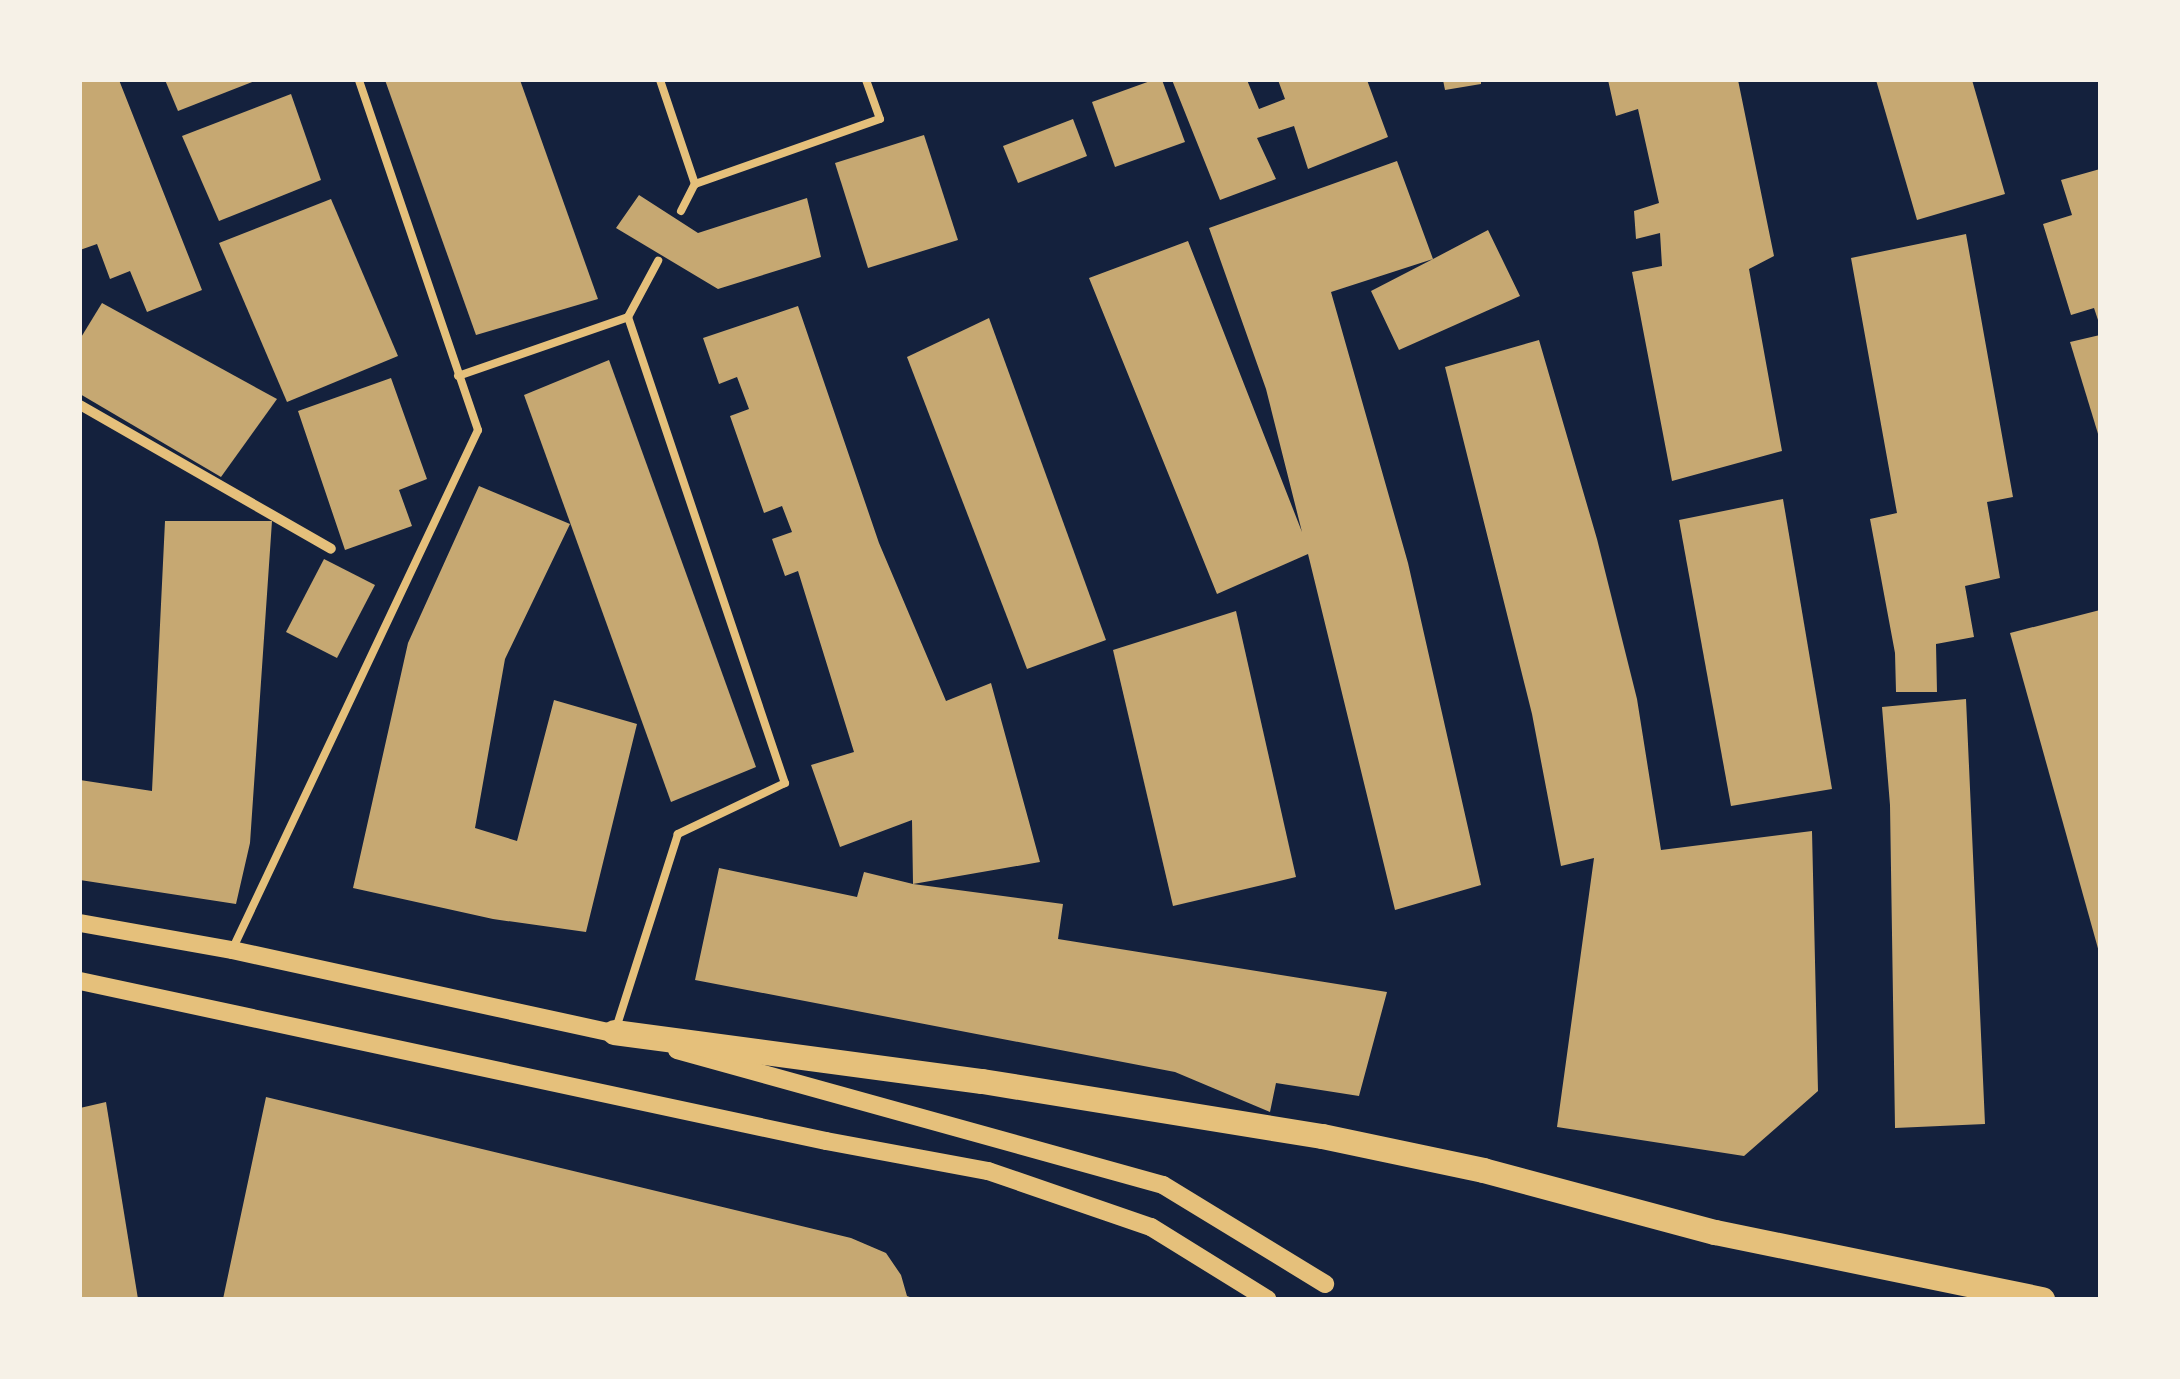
<!DOCTYPE html>
<html>
<head>
<meta charset="utf-8">
<style>
	body { margin:0 }
	#map { position:relative; width:2180px; height:1379px; overflow:hidden; background:#14213d; font-family:"Times New Roman",serif }
	div>[style] { position:absolute }
	.building>* { inset:0; background:#c6a872 }
	.service>* { height:8px; margin:-4px; padding:0 4px; transform-origin:4px; border-radius:4px; background:#e5c07b }
	.minor>* { height:10px; margin:-5px; padding:0 5px; transform-origin:5px; border-radius:5px; background:#e5c07b }
	.tertiary>* { height:18px; margin:-9px; padding:0 9px; transform-origin:9px; border-radius:9px; background:#e5c07b }
	.primary>* { height:25px; margin:-12.5px; padding:0 12.5px; transform-origin:12.5px; border-radius:12.5px; background:#e5c07b }
	span { translate:-50% -50%; white-space:nowrap; text-align:center; line-height:1.15; -webkit-text-stroke:10px #f6f1e7; paint-order:stroke }
	.frame { position:absolute; inset:0; border:82px solid #f6f1e7; pointer-events:none }
</style>
</head>
<body>
<div id="map">
	<div class="building">
		<i style="clip-path:polygon(80px 80px,119px 80px,202px 290px,147px 312px,130px 271px,110px 279px,97px 244px,80px 250px)"></i>
		<i style="clip-path:polygon(165px 80px,257px 80px,178px 111px)"></i>
		<i style="clip-path:polygon(385px 80px,520px 80px,598px 299px,476px 335px)"></i>
		<i style="clip-path:polygon(1153px 80px,1162px 80px,1185px 142px,1115px 167px,1092px 102px)"></i>
		<i style="clip-path:polygon(1172px 80px,1247px 80px,1259px 109px,1285px 99px,1278px 80px,1367px 80px,1388px 137px,1308px 169px,1294px 126px,1257px 138px,1276px 179px,1220px 200px)"></i>
		<i style="clip-path:polygon(1443px 80px,1481px 80px,1481px 84px,1445px 90px)"></i>
		<i style="clip-path:polygon(1608px 80px,1738px 80px,1774px 256px,1749px 269px,1782px 451px,1672px 481px,1632px 272px,1662px 266px,1660px 233px,1636px 239px,1634px 211px,1659px 203px,1638px 109px,1616px 116px)"></i>
		<i style="clip-path:polygon(1876px 80px,1972px 80px,2005px 194px,1917px 220px)"></i>
		<i style="clip-path:polygon(291px 94px,321px 180px,219px 221px,182px 136px)"></i>
		<i style="clip-path:polygon(1073px 119px,1087px 156px,1018px 183px,1003px 146px)"></i>
		<i style="clip-path:polygon(924px 135px,958px 240px,868px 268px,835px 163px)"></i>
		<i style="clip-path:polygon(1397px 161px,1433px 259px,1488px 230px,1520px 296px,1399px 350px,1371px 291px,1433px 259px,1331px 292px,1408px 563px,1481px 885px,1395px 910px,1308px 554px,1217px 594px,1089px 278px,1188px 241px,1302px 532px,1266px 389px,1209px 228px)"></i>
		<i style="clip-path:polygon(2100px 169px,2100px 323px,2099px 323px,2094px 308px,2071px 315px,2043px 224px,2072px 215px,2061px 180px)"></i>
		<i style="clip-path:polygon(639px 195px,698px 233px,807px 198px,821px 257px,718px 289px,616px 228px)"></i>
		<i style="clip-path:polygon(331px 199px,398px 356px,287px 402px,219px 243px)"></i>
		<i style="clip-path:polygon(1966px 234px,2013px 497px,1987px 502px,2000px 578px,1965px 586px,1974px 637px,1936px 644px,1937px 692px,1896px 692px,1895px 653px,1870px 519px,1897px 513px,1851px 258px)"></i>
		<i style="clip-path:polygon(102px 303px,277px 399px,221px 477px,80px 394px,80px 339px)"></i>
		<i style="clip-path:polygon(798px 306px,879px 543px,946px 701px,991px 683px,1040px 862px,913px 884px,1063px 904px,1058px 939px,1387px 992px,1359px 1096px,1276px 1083px,1270px 1112px,1175px 1072px,695px 980px,719px 868px,857px 897px,864px 872px,913px 884px,912px 820px,840px 847px,811px 765px,854px 752px,798px 571px,785px 576px,772px 539px,792px 532px,782px 506px,764px 513px,730px 416px,749px 409px,737px 377px,719px 384px,703px 338px)"></i>
		<i style="clip-path:polygon(989px 318px,1106px 640px,1027px 669px,907px 357px)"></i>
		<i style="clip-path:polygon(2100px 335px,2100px 437px,2099px 437px,2070px 342px)"></i>
		<i style="clip-path:polygon(1539px 340px,1597px 539px,1637px 699px,1661px 850px,1812px 831px,1818px 1091px,1744px 1156px,1557px 1127px,1594px 858px,1561px 866px,1532px 714px,1445px 367px)"></i>
		<i style="clip-path:polygon(609px 360px,756px 767px,671px 802px,524px 395px)"></i>
		<i style="clip-path:polygon(391px 378px,427px 479px,399px 490px,412px 526px,345px 550px,298px 411px)"></i>
		<i style="clip-path:polygon(479px 486px,570px 524px,505px 659px,475px 828px,517px 841px,554px 700px,637px 724px,586px 932px,493px 919px,353px 888px,408px 643px)"></i>
		<i style="clip-path:polygon(1783px 499px,1832px 789px,1731px 806px,1679px 520px)"></i>
		<i style="clip-path:polygon(165px 521px,272px 521px,250px 843px,236px 904px,80px 880px,80px 780px,152px 791px)"></i>
		<i style="clip-path:polygon(324px 559px,375px 585px,337px 658px,286px 632px)"></i>
		<i style="clip-path:polygon(2100px 610px,2100px 952px,2099px 952px,2010px 633px)"></i>
		<i style="clip-path:polygon(1236px 611px,1296px 877px,1173px 906px,1113px 650px)"></i>
		<i style="clip-path:polygon(1966px 699px,1985px 1124px,1895px 1128px,1890px 805px,1882px 707px)"></i>
		<i style="clip-path:polygon(266px 1097px,851px 1238px,886px 1253px,901px 1275px,907px 1296px,915px 1299px,223px 1299px)"></i>
		<i style="clip-path:polygon(106px 1102px,138px 1299px,80px 1299px,80px 1108px)"></i>
	</div>
	<div class="service">
		<i style="left:660px;top:80px;width:110px;rotate:71.4deg"></i>
		<i style="left:681px;top:211px;width:30px;rotate:-63deg"></i>
		<i style="left:695px;top:184px;width:196px;rotate:-19.4deg"></i>
		<i style="left:880px;top:119px;width:41px;rotate:-109.7deg"></i>
		<i style="left:628px;top:317px;width:64px;rotate:-61.8deg"></i>
		<i style="left:458px;top:376px;width:180px;rotate:-19.1deg"></i>
		<i style="left:628px;top:317px;width:492px;rotate:71.4deg"></i>
		<i style="left:785px;top:783px;width:119px;rotate:154.5deg"></i>
		<i style="left:678px;top:834px;width:204px;rotate:107.7deg"></i>
		<i style="left:232px;top:950px;width:575px;rotate:-64.68deg"></i>
		<i style="left:478px;top:430px;width:370px;rotate:-108.8deg"></i>
	</div>
	<div class="minor">
		<i style="left:80px;top:405px;width:289px;rotate:29.8deg"></i>
	</div>
	<div class="tertiary">
		<i style="left:80px;top:923px;width:154px;rotate:10.1deg"></i>
		<i style="left:232px;top:950px;width:400px;rotate:12.3deg"></i>
		<i style="left:80px;top:981px;width:763px;rotate:12.11deg"></i>
		<i style="left:826px;top:1141px;width:165px;rotate:10.5deg"></i>
		<i style="left:988px;top:1171px;width:172px;rotate:19deg"></i>
		<i style="left:1151px;top:1227px;width:137px;rotate:31.8deg"></i>
		<i style="left:677px;top:1050px;width:504px;rotate:15.52deg"></i>
		<i style="left:1163px;top:1185px;width:190px;rotate:31.4deg"></i>
	</div>
	<div class="primary">
		<i style="left:614px;top:1032px;width:371px;rotate:7.6deg"></i>
		<i style="left:982px;top:1081px;width:344px;rotate:9.2deg"></i>
		<i style="left:1322px;top:1136px;width:165px;rotate:11.9deg"></i>
		<i style="left:1483px;top:1170px;width:240px;rotate:15deg"></i>
		<i style="left:1715px;top:1232px;width:334px;rotate:11.6deg"></i>
	</div>
	<div class="frame"></div>
</div>
</body>
</html>
